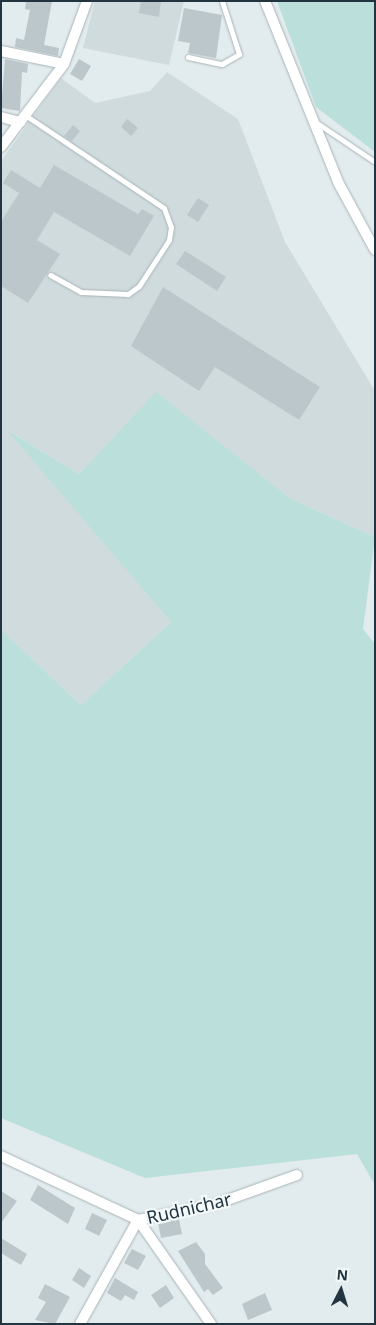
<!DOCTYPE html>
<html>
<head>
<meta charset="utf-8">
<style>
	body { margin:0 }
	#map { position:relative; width:376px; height:1325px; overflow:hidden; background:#e2ebed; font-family:"Noto Sans",sans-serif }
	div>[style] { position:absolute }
	.built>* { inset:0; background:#d0dbdd }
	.green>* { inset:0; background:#bbdfdb }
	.building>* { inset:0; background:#bbc7cb }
	.roads { filter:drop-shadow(0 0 1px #a8b4b9) drop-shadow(0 0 1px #a8b4b9) }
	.lane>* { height:5px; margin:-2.5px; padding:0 2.5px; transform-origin:2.5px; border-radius:2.5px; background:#fff }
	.street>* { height:10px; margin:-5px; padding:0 5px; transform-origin:5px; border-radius:5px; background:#fff }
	span { translate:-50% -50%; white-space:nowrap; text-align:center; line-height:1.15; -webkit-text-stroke:4.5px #f3f8f9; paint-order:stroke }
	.street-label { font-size:18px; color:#22343f }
	.frame { position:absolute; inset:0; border:2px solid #22343f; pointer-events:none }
	.north { position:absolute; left:316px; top:1265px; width:50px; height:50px; -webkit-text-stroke:4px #f3f8f9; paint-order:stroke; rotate:5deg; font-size:14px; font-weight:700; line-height:20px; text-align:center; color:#22343f }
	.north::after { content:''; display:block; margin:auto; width:18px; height:22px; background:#22343f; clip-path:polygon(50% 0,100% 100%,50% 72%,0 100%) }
</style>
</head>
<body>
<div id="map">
	<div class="built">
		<i style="clip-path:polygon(95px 1px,184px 1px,169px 65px,83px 48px)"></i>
		<i style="clip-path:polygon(167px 72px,238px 119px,285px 242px,375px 391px,375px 537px,291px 499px,156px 393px,79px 474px,9px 431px,171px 622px,81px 705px,1px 630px,1px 161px,61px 78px,95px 103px,150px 91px)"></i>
	</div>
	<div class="green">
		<i style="clip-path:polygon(277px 1px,375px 1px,375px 152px,316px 107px)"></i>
		<i style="clip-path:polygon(156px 392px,291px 499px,375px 537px,363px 629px,375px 644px,375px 1185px,357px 1154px,145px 1178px,1px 1118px,1px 630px,81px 705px,171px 622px,7px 430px,79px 474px)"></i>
	</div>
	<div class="building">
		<i style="clip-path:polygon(26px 1px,52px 1px,44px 45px,59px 48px,58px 56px,15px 47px,16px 38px,24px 40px,30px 10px,25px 9px)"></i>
		<i style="clip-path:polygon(141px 1px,161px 1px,159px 17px,139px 13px)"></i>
		<i style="clip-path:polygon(184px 8px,222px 15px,216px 58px,188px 53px,190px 43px,178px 41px)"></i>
		<i style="clip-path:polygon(5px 59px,28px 64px,27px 73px,22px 72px,20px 111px,1px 108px)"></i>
		<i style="clip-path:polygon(79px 59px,91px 66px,82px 81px,70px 74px)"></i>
		<i style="clip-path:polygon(127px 119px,138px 128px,131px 136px,121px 127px)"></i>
		<i style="clip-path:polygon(73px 125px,80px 131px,72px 141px,64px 136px)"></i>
		<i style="clip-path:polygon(54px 165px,138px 214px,142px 209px,154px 216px,130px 256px,54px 212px,37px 240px,60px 254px,28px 303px,1px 286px,1px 222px,19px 193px,3px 183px,11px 170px,40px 188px)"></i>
		<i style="clip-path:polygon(198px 198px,209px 205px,198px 222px,187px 215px)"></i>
		<i style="clip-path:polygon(185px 251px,226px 277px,217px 291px,176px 264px)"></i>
		<i style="clip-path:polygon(163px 287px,320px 387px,299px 420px,215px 367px,199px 391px,131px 346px)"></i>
		<i style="clip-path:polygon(38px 1185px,75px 1208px,68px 1224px,30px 1200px)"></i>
		<i style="clip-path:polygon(1px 1191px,17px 1201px,1px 1223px)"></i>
		<i style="clip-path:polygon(92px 1213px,107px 1220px,99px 1236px,85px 1229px)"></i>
		<i style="clip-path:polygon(179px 1219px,182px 1234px,161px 1238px,158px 1223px)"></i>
		<i style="clip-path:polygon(1px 1238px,27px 1254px,21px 1265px,1px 1253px)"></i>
		<i style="clip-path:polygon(196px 1242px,205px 1254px,205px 1264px,223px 1288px,213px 1295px,208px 1289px,204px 1292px,178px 1251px)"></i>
		<i style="clip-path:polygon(132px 1249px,146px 1256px,138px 1270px,124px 1263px)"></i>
		<i style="clip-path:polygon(79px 1268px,91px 1276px,84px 1288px,72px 1280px)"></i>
		<i style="clip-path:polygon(115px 1278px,138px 1292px,134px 1300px,125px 1295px,121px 1301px,107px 1293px)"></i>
		<i style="clip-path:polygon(45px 1284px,70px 1297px,55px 1324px,35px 1320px,46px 1302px,38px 1298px)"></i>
		<i style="clip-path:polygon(166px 1285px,174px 1298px,160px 1308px,151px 1295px)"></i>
		<i style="clip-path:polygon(265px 1293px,272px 1310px,248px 1320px,242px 1304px)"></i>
	</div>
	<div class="roads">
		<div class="lane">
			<i style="left:188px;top:57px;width:35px;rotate:12deg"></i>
			<i style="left:222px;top:64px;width:20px;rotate:-30deg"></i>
			<i style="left:239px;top:54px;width:56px;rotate:-107.8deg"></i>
			<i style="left:25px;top:115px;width:167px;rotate:33.8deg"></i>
			<i style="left:164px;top:208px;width:20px;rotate:70deg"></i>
			<i style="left:171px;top:227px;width:13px;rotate:99deg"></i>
			<i style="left:169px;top:240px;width:55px;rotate:123.1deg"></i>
			<i style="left:139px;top:286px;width:14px;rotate:144deg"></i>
			<i style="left:128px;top:294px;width:47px;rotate:-177.6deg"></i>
			<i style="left:81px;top:292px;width:35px;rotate:-151deg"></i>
			<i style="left:317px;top:123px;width:70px;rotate:33.9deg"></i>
		</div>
		<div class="street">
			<i style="left:265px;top:1px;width:197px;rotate:68deg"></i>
			<i style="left:339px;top:184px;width:75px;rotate:61.4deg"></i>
			<i style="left:1px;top:51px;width:64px;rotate:11.7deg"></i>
			<i style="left:1px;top:117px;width:20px;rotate:15deg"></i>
			<i style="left:1px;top:147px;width:104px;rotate:-52.8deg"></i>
			<i style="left:64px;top:64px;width:67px;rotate:-69.9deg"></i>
			<i style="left:1px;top:1156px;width:151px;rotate:25deg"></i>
			<i style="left:138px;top:1220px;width:80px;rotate:-11.6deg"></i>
			<i style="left:216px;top:1204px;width:86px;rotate:-19.7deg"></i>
			<i style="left:80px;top:1324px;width:119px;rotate:-60.9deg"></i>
			<i style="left:138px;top:1220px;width:127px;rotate:54.9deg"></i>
		</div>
	</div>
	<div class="street-label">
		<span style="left:189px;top:1208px;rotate:-13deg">Rudnichar</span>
	</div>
	<div class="frame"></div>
	<div class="north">N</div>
</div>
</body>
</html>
